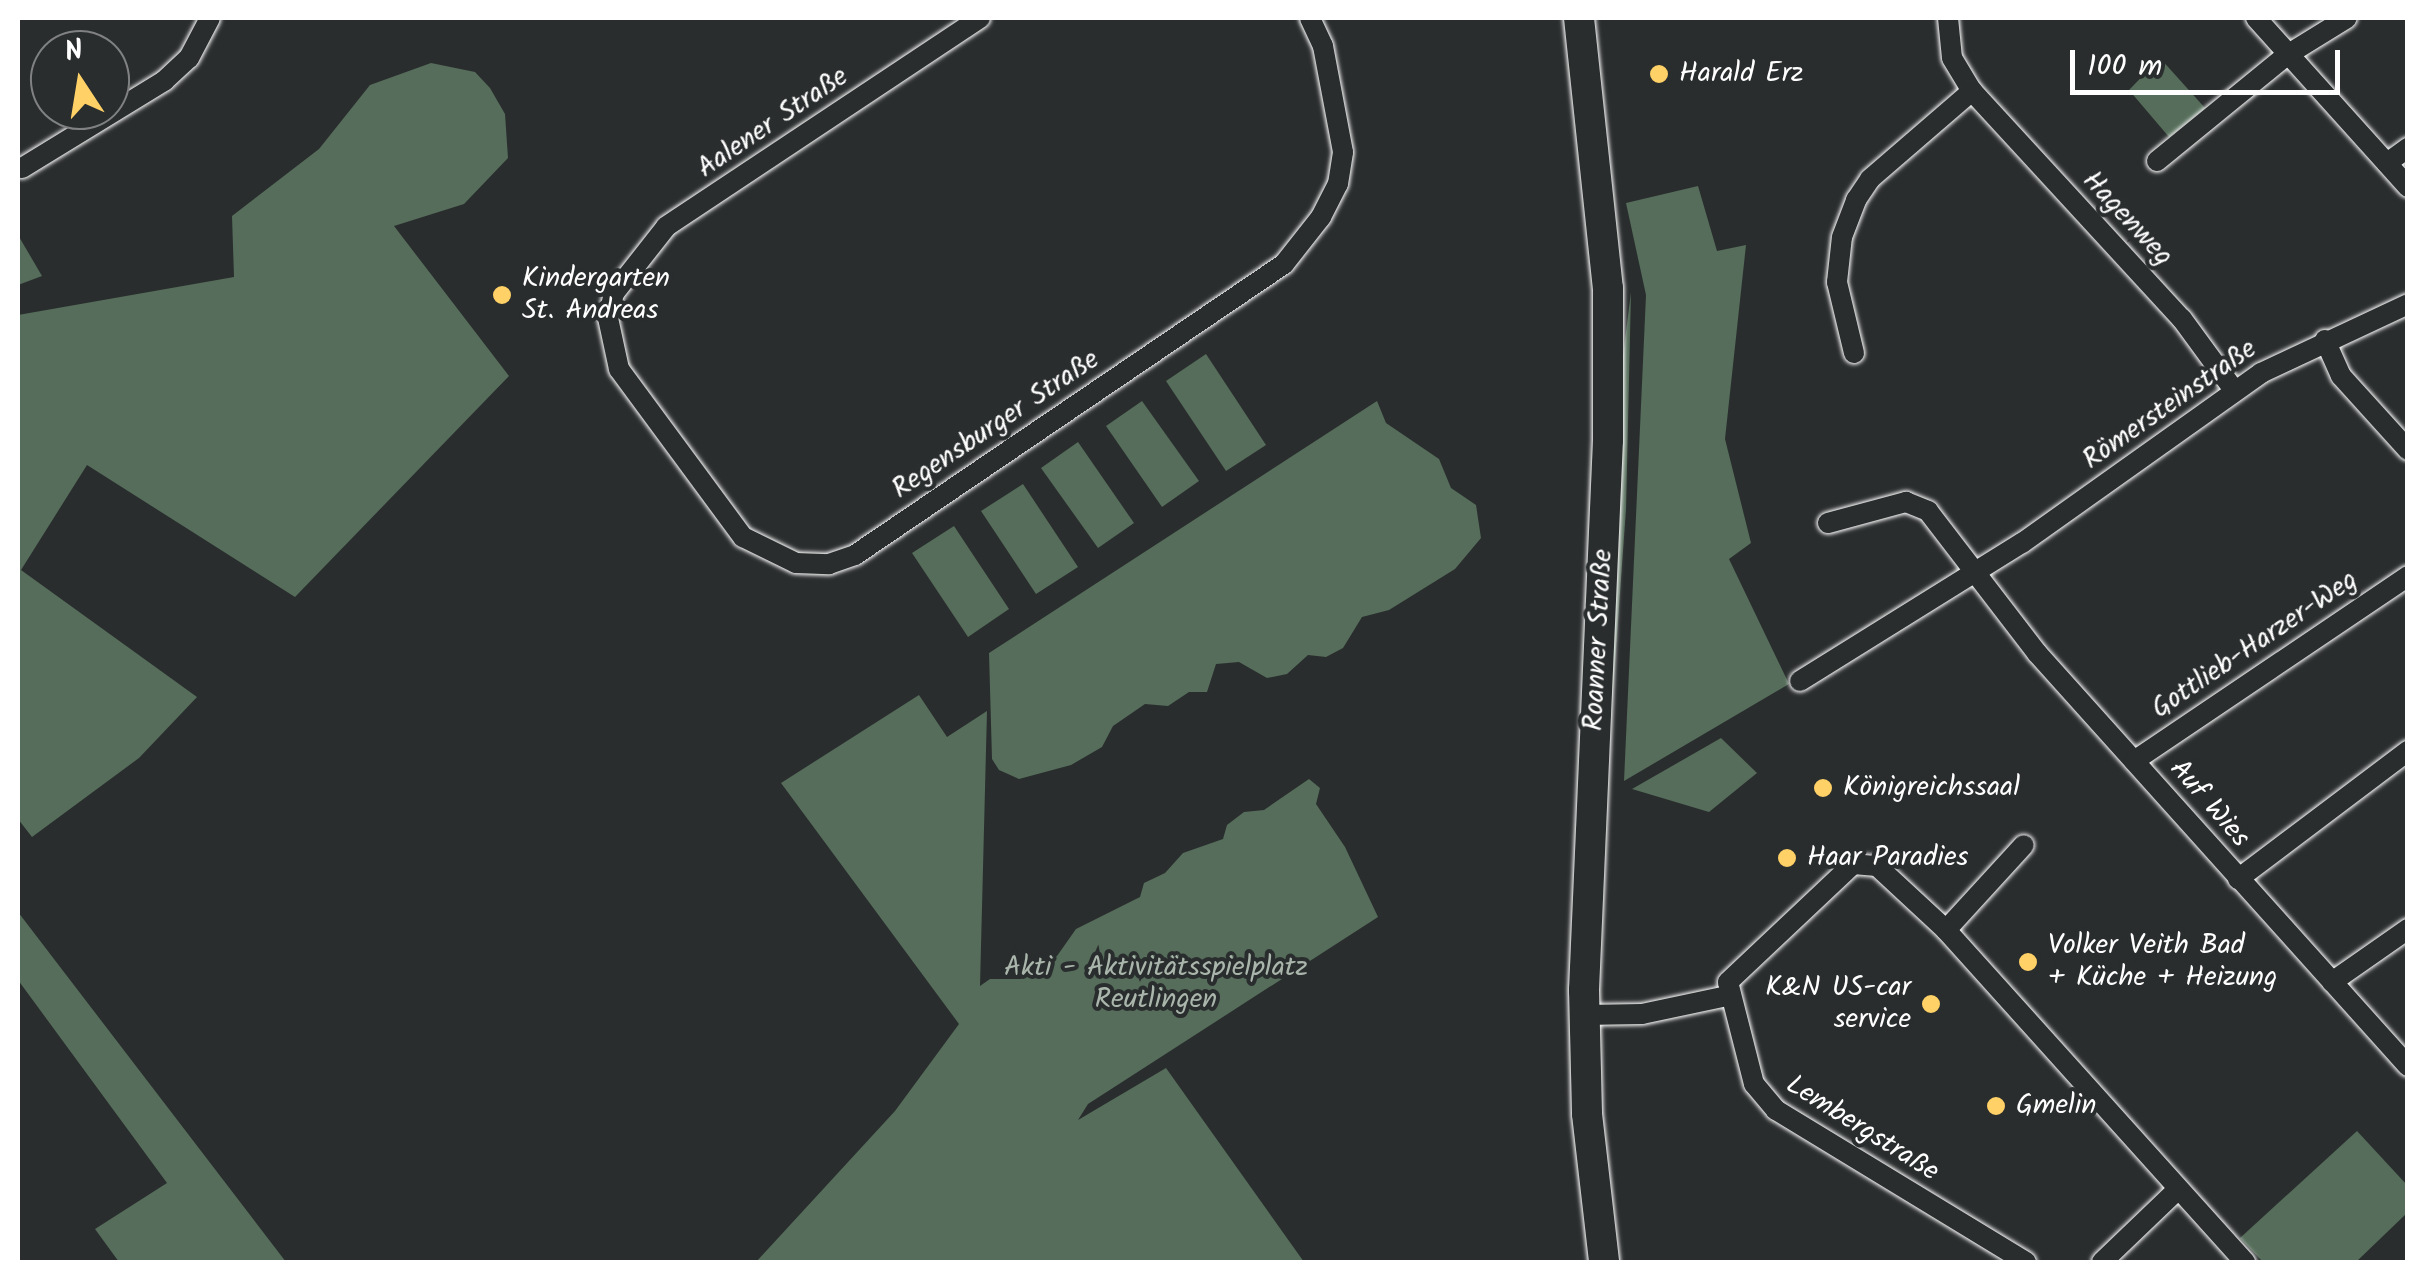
<!DOCTYPE html>
<html>
<head>
<meta charset="utf-8">
<style>
	body { margin:0 }
	#map { position:relative; width:2425px; height:1280px; overflow:hidden; background:#2a2d2e; font-family:Kalam,sans-serif }
	div>[style] { position:absolute }
	.green>* { inset:0; background:#556d5a }
	.roads { filter:drop-shadow(0 0 2px #fff) drop-shadow(0 0 2px #fff) }
	.street>* { height:20px; margin:-10px; padding:0 10px; transform-origin:10px; border-radius:10px; background:#2a2d2e }
	.secondary>* { height:30px; margin:-15px; padding:0 15px; transform-origin:15px; border-radius:15px; background:#2a2d2e }
	.dots>* { width:28px; height:28px; translate:-50% -50%; box-sizing:border-box; border:5px solid #2a2d2e; border-radius:50% }
	span { translate:-50% -50%; white-space:nowrap; text-align:center; line-height:1.15; -webkit-text-stroke:8px #2a2d2e; paint-order:stroke }
	.poi-label { font-size:28px; color:#fff }
	.left { translate:0 -50%; text-align:left }
	.right { translate:-100% -50%; text-align:right }
	.street-label { font-size:28px; color:#fff }
	.park-label { font-size:28px; color:#aab6ac }
	.frame { position:absolute; inset:0; border:20px solid #fff; pointer-events:none }
	.north { position:absolute; left:30px; top:30px; width:100px; height:100px; box-sizing:border-box; background:#2a2d2e; border:2px solid #7f8182; border-radius:50%; rotate:348deg; font-size:28px; font-weight:700; line-height:40px; text-align:center; color:#fff }
	.north::after { content:''; display:block; margin:auto; width:35px; height:45px; background:#ffd166; clip-path:polygon(50% 0,100% 100%,50% 72%,0 100%) }
	.scale { position:absolute; left:2070px; top:50px; width:270px; height:45px; box-sizing:border-box; border:5px solid #fff; border-top:0; padding-left:12px; font-size:30px; line-height:35px; white-space:nowrap; color:#fff; -webkit-text-stroke:8px #2a2d2e; paint-order:stroke }
</style>
</head>
<body>
<div id="map">
	<div class="green">
		<i style="clip-path:polygon(2160px 58px,2205px 108px,2169px 137px,2129px 90px)"></i>
		<i style="clip-path:polygon(431px 63px,475px 72px,490px 88px,505px 114px,508px 158px,464px 204px,394px 226px,509px 376px,295px 597px,87px 465px,21px 570px,197px 697px,139px 758px,32px 837px,18px 819px,18px 315px,234px 277px,232px 216px,319px 149px,370px 85px)"></i>
		<i style="clip-path:polygon(1698px 186px,1717px 251px,1746px 245px,1725px 439px,1751px 543px,1729px 559px,1789px 684px,1624px 781px,1646px 295px,1626px 203px)"></i>
		<i style="clip-path:polygon(18px 235px,42px 276px,18px 285px)"></i>
		<i style="clip-path:polygon(1631px 292px,1626px 509px,1606px 788px,1621px 372px)"></i>
		<i style="clip-path:polygon(1206px 354px,1266px 445px,1226px 471px,1166px 381px)"></i>
		<i style="clip-path:polygon(1142px 401px,1199px 481px,1162px 507px,1106px 426px)"></i>
		<i style="clip-path:polygon(1377px 401px,1386px 423px,1439px 459px,1451px 488px,1476px 505px,1481px 538px,1455px 569px,1389px 610px,1362px 617px,1343px 648px,1326px 657px,1308px 655px,1287px 674px,1267px 678px,1239px 662px,1216px 664px,1207px 692px,1189px 692px,1168px 706px,1145px 704px,1113px 726px,1102px 747px,1071px 765px,1019px 779px,999px 770px,992px 759px,989px 653px)"></i>
		<i style="clip-path:polygon(1078px 442px,1134px 523px,1098px 548px,1041px 468px)"></i>
		<i style="clip-path:polygon(1023px 484px,1078px 567px,1036px 594px,981px 511px)"></i>
		<i style="clip-path:polygon(954px 526px,1009px 609px,968px 637px,912px 553px)"></i>
		<i style="clip-path:polygon(919px 695px,947px 737px,987px 711px,980px 986px,990px 979px,1021px 979px,1025px 962px,1057px 956px,1076px 929px,1140px 897px,1144px 883px,1165px 873px,1183px 853px,1223px 839px,1227px 825px,1244px 812px,1264px 810px,1309px 779px,1320px 788px,1316px 804px,1345px 847px,1378px 917px,1088px 1104px,1078px 1120px,1166px 1068px,1304px 1262px,756px 1262px,895px 1111px,959px 1024px,781px 783px)"></i>
		<i style="clip-path:polygon(1721px 738px,1757px 773px,1709px 812px,1632px 789px)"></i>
		<i style="clip-path:polygon(18px 912px,286px 1262px,119px 1262px,95px 1229px,167px 1183px,18px 980px)"></i>
		<i style="clip-path:polygon(2357px 1131px,2407px 1185px,2407px 1213px,2356px 1262px,2263px 1262px,2240px 1238px)"></i>
	</div>
	<div class="roads">
		<div class="street">
			<i style="left:980px;top:18px;width:377px;rotate:146.4deg"></i>
			<i style="left:666px;top:227px;width:84px;rotate:128.2deg"></i>
			<i style="left:614px;top:293px;width:26px;rotate:103deg"></i>
			<i style="left:608px;top:318px;width:52px;rotate:77.8deg"></i>
			<i style="left:619px;top:369px;width:209px;rotate:53.6deg"></i>
			<i style="left:743px;top:537px;width:59px;rotate:26.1deg"></i>
			<i style="left:796px;top:563px;width:33px;rotate:2deg"></i>
			<i style="left:829px;top:564px;width:28px;rotate:-19deg"></i>
			<i style="left:855px;top:555px;width:518px;rotate:-34.15deg"></i>
			<i style="left:1284px;top:264px;width:60px;rotate:-51.8deg"></i>
			<i style="left:1321px;top:217px;width:37px;rotate:-63deg"></i>
			<i style="left:1338px;top:184px;width:32px;rotate:-81deg"></i>
			<i style="left:1343px;top:152px;width:108px;rotate:-100.7deg"></i>
			<i style="left:1323px;top:46px;width:31px;rotate:-115deg"></i>
			<i style="left:1948px;top:18px;width:40px;rotate:84.3deg"></i>
			<i style="left:1952px;top:58px;width:39px;rotate:59deg"></i>
			<i style="left:1972px;top:91px;width:310px;rotate:47.4deg"></i>
			<i style="left:2182px;top:319px;width:88px;rotate:53.8deg"></i>
			<i style="left:2256px;top:18px;width:227px;rotate:48deg"></i>
			<i style="left:2157px;top:161px;width:168px;rotate:-39.2deg"></i>
			<i style="left:2287px;top:55px;width:70px;rotate:-31.7deg"></i>
			<i style="left:2387px;top:163px;width:26px;rotate:-36deg"></i>
			<i style="left:22px;top:168px;width:167px;rotate:-31.5deg"></i>
			<i style="left:164px;top:81px;width:34px;rotate:-43deg"></i>
			<i style="left:189px;top:58px;width:45px;rotate:-62.3deg"></i>
			<i style="left:2325px;top:340px;width:39px;rotate:66deg"></i>
			<i style="left:2341px;top:376px;width:100px;rotate:47.8deg"></i>
			<i style="left:1854px;top:353px;width:73px;rotate:-103.5deg"></i>
			<i style="left:1837px;top:282px;width:45px;rotate:-83.7deg"></i>
			<i style="left:1842px;top:237px;width:40px;rotate:-69deg"></i>
			<i style="left:1856px;top:200px;width:25px;rotate:-56deg"></i>
			<i style="left:1870px;top:179px;width:135px;rotate:-40.8deg"></i>
			<i style="left:1828px;top:523px;width:81px;rotate:-15.1deg"></i>
			<i style="left:1906px;top:502px;width:24px;rotate:22deg"></i>
			<i style="left:1928px;top:511px;width:179px;rotate:52.5deg"></i>
			<i style="left:2037px;top:653px;width:555px;rotate:48.07deg"></i>
			<i style="left:1800px;top:681px;width:261px;rotate:-31.9deg"></i>
			<i style="left:2022px;top:543px;width:293px;rotate:-35.4deg"></i>
			<i style="left:2261px;top:373px;width:162px;rotate:-25.1deg"></i>
			<i style="left:2134px;top:761px;width:331px;rotate:-34deg"></i>
			<i style="left:2238px;top:879px;width:213px;rotate:-37deg"></i>
			<i style="left:1946px;top:930px;width:115px;rotate:-47.5deg"></i>
			<i style="left:2332px;top:982px;width:93px;rotate:-34.9deg"></i>
			<i style="left:1584px;top:1015px;width:58px;rotate:-1deg"></i>
			<i style="left:1642px;top:1014px;width:87px;rotate:-12deg"></i>
			<i style="left:2026px;top:1262px;width:293px;rotate:-148.7deg"></i>
			<i style="left:1776px;top:1110px;width:34px;rotate:-130deg"></i>
			<i style="left:1754px;top:1084px;width:105px;rotate:-104.3deg"></i>
			<i style="left:1728px;top:982px;width:172px;rotate:-43.3deg"></i>
			<i style="left:1853px;top:864px;width:24px;rotate:5deg"></i>
			<i style="left:1877px;top:866px;width:94px;rotate:42.8deg"></i>
			<i style="left:1946px;top:930px;width:447px;rotate:48deg"></i>
			<i style="left:2102px;top:1262px;width:103px;rotate:-43.8deg"></i>
		</div>
		<div class="secondary">
			<i style="left:1579px;top:18px;width:272px;rotate:83.9deg"></i>
			<i style="left:1608px;top:288px;width:152px;rotate:90deg"></i>
			<i style="left:1608px;top:440px;width:551px;rotate:92.5deg"></i>
			<i style="left:1584px;top:990px;width:124px;rotate:88.6deg"></i>
			<i style="left:1587px;top:1114px;width:149px;rotate:83.4deg"></i>
		</div>
	</div>
	<div class="dots">
		<i style="left:1659px;top:74px;background:#ffd166"></i>
		<i style="left:502px;top:295px;background:#ffd166"></i>
		<i style="left:1823px;top:788px;background:#ffd166"></i>
		<i style="left:1787px;top:858px;background:#ffd166"></i>
		<i style="left:2028px;top:962px;background:#ffd166"></i>
		<i style="left:1931px;top:1004px;background:#ffd166"></i>
		<i style="left:1996px;top:1106px;background:#ffd166"></i>
	</div>
	<div class="poi-label">
		<span class="left" style="left:1679px;top:74px">Harald Erz</span>
		<span class="left" style="left:522px;top:295px">Kindergarten<br>St. Andreas</span>
		<span class="left" style="left:1843px;top:788px">Königreichssaal</span>
		<span class="left" style="left:1807px;top:858px">Haar Paradies</span>
		<span class="left" style="left:2048px;top:962px">Volker Veith Bad<br>+ Küche + Heizung</span>
		<span class="right" style="left:1911px;top:1004px">K&amp;N US-car<br>service</span>
		<span class="left" style="left:2016px;top:1106px">Gmelin</span>
	</div>
	<div class="street-label">
		<span style="left:773px;top:123px;rotate:-34deg">Aalener Straße</span>
		<span style="left:2127px;top:219px;rotate:47deg">Hagenweg</span>
		<span style="left:2170px;top:405px;rotate:-35deg">Römersteinstraße</span>
		<span style="left:996px;top:425px;rotate:-34deg">Regensburger Straße</span>
		<span style="left:1599px;top:640px;rotate:-87deg">Roanner Straße</span>
		<span style="left:2255px;top:645px;rotate:-34deg">Gottlieb-Harzer-Weg</span>
		<span style="left:2209px;top:804px;rotate:49deg">Auf Wies</span>
		<span style="left:1862px;top:1129px;rotate:32deg">Lembergstraße</span>
	</div>
	<div class="park-label">
		<span style="left:1156px;top:984px">Akti - Aktivitätsspielplatz<br>Reutlingen</span>
	</div>
	<div class="frame"></div>
	<div class="north">N</div>
	<div class="scale">100 m</div>
</div>
</body>
</html>
